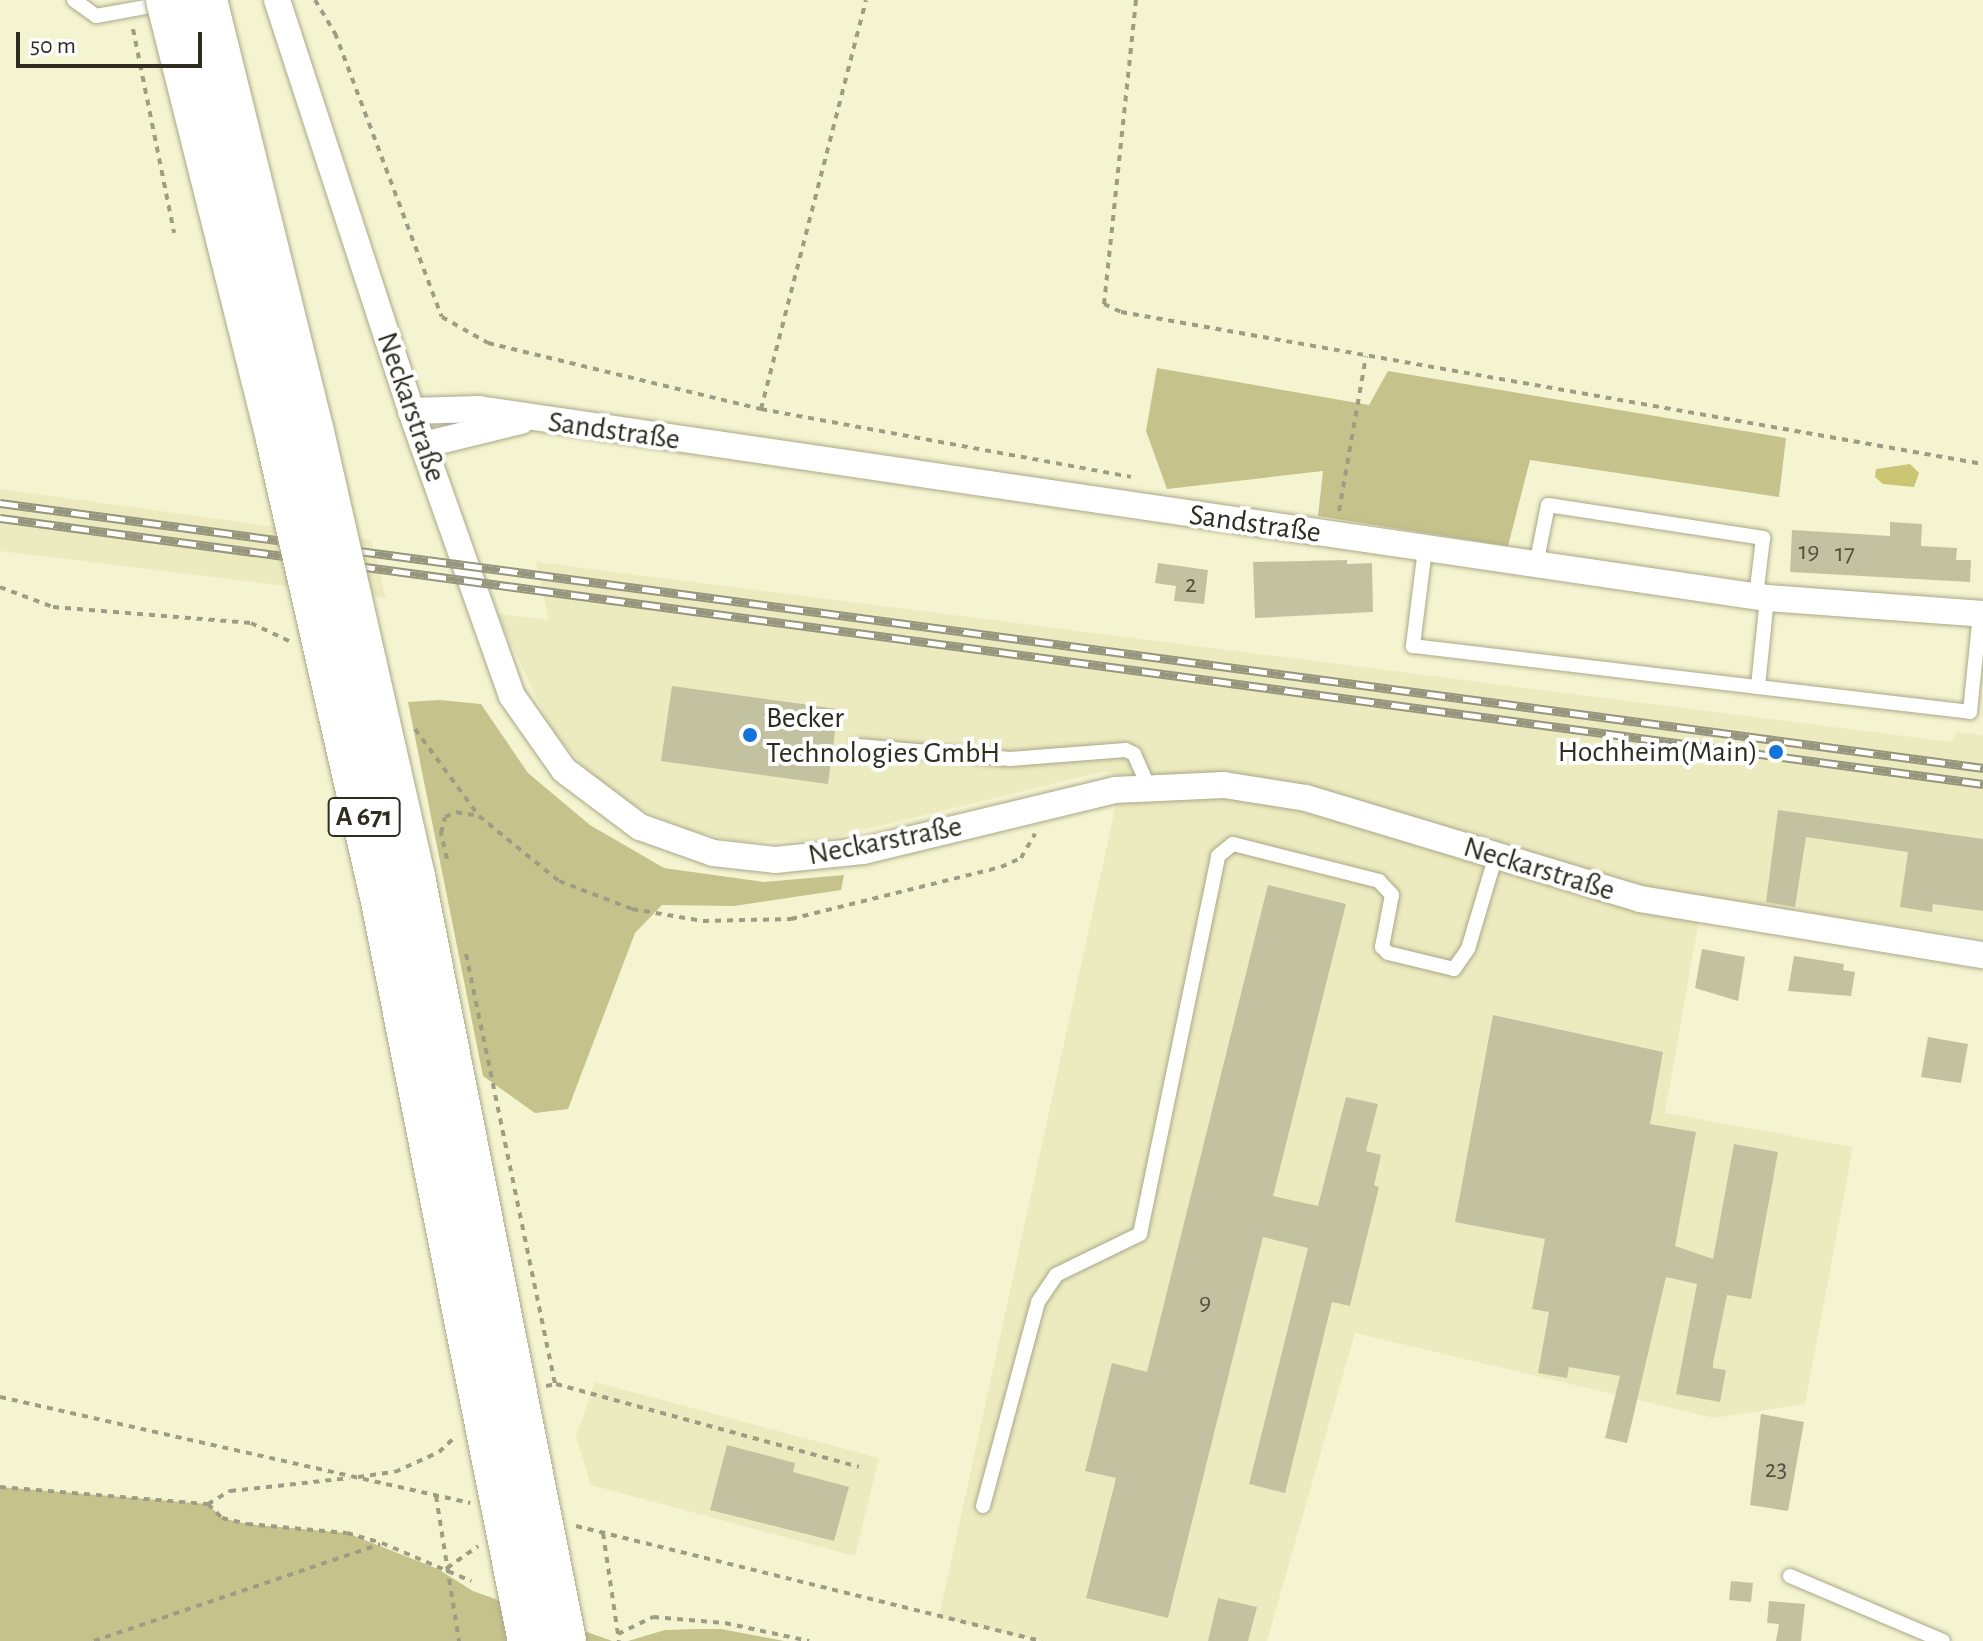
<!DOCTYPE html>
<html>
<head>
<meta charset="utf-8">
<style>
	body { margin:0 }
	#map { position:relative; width:1983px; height:1641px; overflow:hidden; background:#f5f4d1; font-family:"Alegreya Sans",sans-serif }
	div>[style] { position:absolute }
	.built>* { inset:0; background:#eceabf }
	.green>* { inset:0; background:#c5c28c }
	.water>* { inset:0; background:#cac572 }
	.building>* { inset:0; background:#c3c2a0 }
	.path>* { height:4px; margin-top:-2px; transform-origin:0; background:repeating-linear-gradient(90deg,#9e9d84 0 6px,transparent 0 12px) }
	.roads { filter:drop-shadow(0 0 2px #aaa888) drop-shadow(0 0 2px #aaa888) }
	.service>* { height:14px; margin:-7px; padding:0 7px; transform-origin:7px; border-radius:7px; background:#fff }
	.minor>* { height:26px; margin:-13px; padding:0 13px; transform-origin:13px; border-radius:13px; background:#fff }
	.rail>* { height:9px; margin-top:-4.5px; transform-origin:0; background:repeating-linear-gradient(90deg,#fff 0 18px,#96957d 0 36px); box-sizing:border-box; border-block:2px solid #96957d }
	.bridges { filter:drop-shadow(0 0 2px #aaa888) drop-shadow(0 0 2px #aaa888) }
	.motorway-bridge>* { height:44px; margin:-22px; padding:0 22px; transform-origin:22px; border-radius:22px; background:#fff }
	.dots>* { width:22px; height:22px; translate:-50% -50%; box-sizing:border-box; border:4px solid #fff; border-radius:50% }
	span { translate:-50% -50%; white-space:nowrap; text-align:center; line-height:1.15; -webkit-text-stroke:8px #fff; paint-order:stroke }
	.number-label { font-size:26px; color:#535240 }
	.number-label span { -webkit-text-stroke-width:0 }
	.shield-label span { padding:2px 6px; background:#fff; border:2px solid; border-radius:6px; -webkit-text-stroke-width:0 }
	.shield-label { font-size:28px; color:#2e2d20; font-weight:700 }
	.street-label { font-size:30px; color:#2e2d20 }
	.poi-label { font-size:30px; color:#2e2d20 }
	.left { translate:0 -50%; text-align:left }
	.right { translate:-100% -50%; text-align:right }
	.scale { position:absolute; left:16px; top:32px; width:186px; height:36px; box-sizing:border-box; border:4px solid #2e2d20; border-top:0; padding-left:10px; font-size:24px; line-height:28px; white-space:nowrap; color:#2e2d20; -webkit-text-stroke:6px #fff; paint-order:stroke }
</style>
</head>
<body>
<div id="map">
	<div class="built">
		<i style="clip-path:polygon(0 489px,371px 540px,386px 598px,0 551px)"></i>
		<i style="clip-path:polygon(536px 562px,1951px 742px,1957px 732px,1983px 735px,1983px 938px,1703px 897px,1665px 1113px,1853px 1147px,1805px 1404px,1714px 1418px,1355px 1333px,1267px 1641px,1042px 1641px,939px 1617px,1122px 777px,1106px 771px,822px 840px,736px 841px,686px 829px,634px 806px,589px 772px,553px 732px,497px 614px,549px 620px)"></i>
		<i style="clip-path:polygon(595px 1382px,879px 1458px,855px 1556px,591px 1485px,576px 1437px)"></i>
	</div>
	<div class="green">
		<i style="clip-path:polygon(1157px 368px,1369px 405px,1388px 371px,1786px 438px,1779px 497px,1530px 460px,1508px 546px,1318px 516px,1323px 471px,1167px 489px,1146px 431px)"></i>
		<i style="clip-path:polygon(439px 700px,481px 704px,528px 773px,590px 825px,664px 868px,764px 882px,844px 875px,841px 890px,734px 906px,662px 905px,635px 933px,568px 1109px,535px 1113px,483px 1076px,408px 702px)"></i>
		<i style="clip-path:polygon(0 1487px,208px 1504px,222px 1518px,247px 1524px,347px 1533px,438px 1569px,473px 1591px,612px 1641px,0 1641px)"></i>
		<i style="clip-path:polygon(696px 1629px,721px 1629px,784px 1641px,628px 1641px,665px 1630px)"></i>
	</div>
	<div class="water">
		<i style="clip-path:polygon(1910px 464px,1919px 473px,1914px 487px,1883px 484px,1875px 477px,1876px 469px)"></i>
	</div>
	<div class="building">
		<i style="clip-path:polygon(1890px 522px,1922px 524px,1921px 546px,1957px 548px,1956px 560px,1971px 560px,1970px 582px,1790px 572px,1792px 530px,1890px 536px)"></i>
		<i style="clip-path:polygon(1347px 560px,1347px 564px,1372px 563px,1373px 612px,1255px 618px,1253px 562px)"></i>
		<i style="clip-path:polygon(1158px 563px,1208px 570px,1204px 604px,1174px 601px,1176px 586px,1155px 583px)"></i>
		<i style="clip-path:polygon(672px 686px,838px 709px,828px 784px,661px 761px)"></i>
		<i style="clip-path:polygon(1778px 810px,1983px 839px,1983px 911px,1933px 904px,1932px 912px,1900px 907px,1908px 852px,1806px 837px,1795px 907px,1766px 902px)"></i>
		<i style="clip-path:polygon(1268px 885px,1346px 904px,1273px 1196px,1318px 1206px,1346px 1097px,1378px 1104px,1366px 1151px,1381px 1155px,1374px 1185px,1379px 1187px,1350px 1306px,1332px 1302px,1285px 1493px,1249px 1484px,1308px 1248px,1263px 1237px,1168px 1618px,1086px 1598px,1116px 1478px,1085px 1471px,1112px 1363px,1147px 1372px)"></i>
		<i style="clip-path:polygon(1702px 949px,1745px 957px,1738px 1001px,1695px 988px)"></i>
		<i style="clip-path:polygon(1794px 956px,1844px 964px,1843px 970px,1855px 972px,1851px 996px,1788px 991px)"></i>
		<i style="clip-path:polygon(1493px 1015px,1663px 1052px,1650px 1124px,1696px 1132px,1675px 1246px,1713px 1259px,1734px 1144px,1778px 1152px,1751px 1299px,1727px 1295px,1713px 1363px,1713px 1368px,1726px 1370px,1720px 1402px,1676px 1394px,1697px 1284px,1666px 1277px,1627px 1443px,1605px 1438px,1620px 1376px,1569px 1367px,1567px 1378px,1538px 1373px,1549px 1312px,1532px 1309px,1545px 1239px,1455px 1222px)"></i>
		<i style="clip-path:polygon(1928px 1037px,1968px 1044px,1961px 1083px,1921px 1077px)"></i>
		<i style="clip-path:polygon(1761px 1414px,1804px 1422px,1788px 1511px,1750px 1505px)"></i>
		<i style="clip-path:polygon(727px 1445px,795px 1463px,793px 1472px,849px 1487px,834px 1541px,710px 1510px)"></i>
		<i style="clip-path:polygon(1731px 1581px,1753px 1583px,1751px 1602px,1729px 1600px)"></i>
		<i style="clip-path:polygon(1218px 1598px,1257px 1607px,1248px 1641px,1208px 1641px)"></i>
		<i style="clip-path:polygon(1769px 1601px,1805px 1604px,1801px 1641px,1776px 1641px,1779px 1624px,1767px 1623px)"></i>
	</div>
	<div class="path">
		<i style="left:315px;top:0;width:39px;rotate:59deg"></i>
		<i style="left:335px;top:33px;width:303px;rotate:69.4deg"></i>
		<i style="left:442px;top:317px;width:53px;rotate:29.5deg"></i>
		<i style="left:488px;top:343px;width:281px;rotate:13.6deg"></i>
		<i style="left:761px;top:409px;width:376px;rotate:10.4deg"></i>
		<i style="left:1136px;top:0;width:306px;rotate:96deg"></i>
		<i style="left:1104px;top:304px;width:19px;rotate:25deg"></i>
		<i style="left:1121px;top:312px;width:875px;rotate:10deg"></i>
		<i style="left:133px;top:29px;width:208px;rotate:78.6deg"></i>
		<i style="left:761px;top:409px;width:422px;rotate:-75.6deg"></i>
		<i style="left:1339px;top:511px;width:157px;rotate:-80.1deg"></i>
		<i style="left:0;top:587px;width:57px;rotate:20.7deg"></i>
		<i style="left:53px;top:607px;width:199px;rotate:4.6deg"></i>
		<i style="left:251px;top:623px;width:42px;rotate:25.3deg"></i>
		<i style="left:415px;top:729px;width:108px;rotate:53.7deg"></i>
		<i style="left:479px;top:816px;width:103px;rotate:39.1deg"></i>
		<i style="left:559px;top:881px;width:78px;rotate:21deg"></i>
		<i style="left:632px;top:909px;width:72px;rotate:9.6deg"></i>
		<i style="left:703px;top:921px;width:88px;rotate:-1.3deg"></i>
		<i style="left:791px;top:919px;width:216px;rotate:-13.9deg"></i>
		<i style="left:1001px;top:867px;width:22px;rotate:-24deg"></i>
		<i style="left:1021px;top:858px;width:28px;rotate:-60deg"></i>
		<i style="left:447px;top:859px;width:27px;rotate:-103deg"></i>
		<i style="left:441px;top:833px;width:16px;rotate:-76deg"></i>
		<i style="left:445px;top:817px;width:12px;rotate:-24deg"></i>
		<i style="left:456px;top:812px;width:23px;rotate:10deg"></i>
		<i style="left:466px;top:954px;width:439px;rotate:78.3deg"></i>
		<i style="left:546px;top:1386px;width:10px;rotate:-11deg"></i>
		<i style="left:556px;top:1384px;width:314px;rotate:15.3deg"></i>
		<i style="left:0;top:1397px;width:482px;rotate:12.7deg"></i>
		<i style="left:358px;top:1477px;width:37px;rotate:-8deg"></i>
		<i style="left:395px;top:1472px;width:48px;rotate:-24.4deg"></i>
		<i style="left:439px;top:1452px;width:22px;rotate:-43deg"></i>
		<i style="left:0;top:1487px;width:209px;rotate:4.7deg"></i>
		<i style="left:208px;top:1504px;width:20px;rotate:45deg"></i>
		<i style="left:222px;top:1518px;width:26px;rotate:13deg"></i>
		<i style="left:247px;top:1524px;width:100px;rotate:5.1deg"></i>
		<i style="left:347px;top:1533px;width:36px;rotate:16deg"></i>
		<i style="left:382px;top:1543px;width:97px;rotate:23.1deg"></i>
		<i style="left:436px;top:1496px;width:147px;rotate:81deg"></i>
		<i style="left:208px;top:1504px;width:26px;rotate:-31deg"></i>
		<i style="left:230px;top:1491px;width:120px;rotate:-6.2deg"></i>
		<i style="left:576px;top:1526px;width:480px;rotate:13.9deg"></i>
		<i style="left:603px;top:1533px;width:109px;rotate:81.6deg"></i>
		<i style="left:447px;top:1568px;width:38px;rotate:-35deg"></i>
		<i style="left:618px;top:1634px;width:39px;rotate:-26deg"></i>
		<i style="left:653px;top:1617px;width:72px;rotate:4.8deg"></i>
		<i style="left:725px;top:1623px;width:86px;rotate:12.1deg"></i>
		<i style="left:94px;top:1641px;width:302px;rotate:-18.7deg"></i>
	</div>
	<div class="roads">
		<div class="service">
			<i style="left:74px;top:0;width:27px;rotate:36deg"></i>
			<i style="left:96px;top:16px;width:68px;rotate:-10.2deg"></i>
			<i style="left:1425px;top:549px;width:98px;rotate:97.1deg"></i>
			<i style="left:1413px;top:646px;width:347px;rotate:6.8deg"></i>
			<i style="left:1536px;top:565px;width:61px;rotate:-78.7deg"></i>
			<i style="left:1548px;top:505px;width:218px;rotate:8.7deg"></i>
			<i style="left:1763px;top:538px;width:59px;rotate:96.8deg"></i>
			<i style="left:1767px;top:598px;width:89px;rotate:95.8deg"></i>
			<i style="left:1758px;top:687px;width:213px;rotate:6.7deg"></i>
			<i style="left:1970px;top:712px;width:100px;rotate:-84.2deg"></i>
			<i style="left:858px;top:746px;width:153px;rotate:4.9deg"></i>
			<i style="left:1010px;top:759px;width:116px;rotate:-4.4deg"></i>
			<i style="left:1126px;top:750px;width:9px;rotate:27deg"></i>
			<i style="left:1134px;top:754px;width:34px;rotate:66deg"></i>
			<i style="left:983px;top:1506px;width:211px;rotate:-74.9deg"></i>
			<i style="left:1038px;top:1302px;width:32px;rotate:-56deg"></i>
			<i style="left:1056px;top:1275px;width:93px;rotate:-26deg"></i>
			<i style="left:1140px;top:1234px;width:386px;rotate:-78.3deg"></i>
			<i style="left:1218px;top:856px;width:19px;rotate:-39deg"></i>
			<i style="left:1233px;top:844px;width:151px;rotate:14.2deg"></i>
			<i style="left:1379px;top:881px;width:19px;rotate:47deg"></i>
			<i style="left:1392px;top:895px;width:53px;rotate:100.9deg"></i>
			<i style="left:1382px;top:947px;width:8px;rotate:45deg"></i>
			<i style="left:1388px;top:953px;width:68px;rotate:13.6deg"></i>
			<i style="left:1454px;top:969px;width:24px;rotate:-55deg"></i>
			<i style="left:1468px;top:949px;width:98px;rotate:-73.4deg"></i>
			<i style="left:1790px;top:1576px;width:166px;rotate:23deg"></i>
		</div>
		<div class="minor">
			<i style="left:277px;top:0;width:432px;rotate:71.9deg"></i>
			<i style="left:411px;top:411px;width:302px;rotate:70.5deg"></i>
			<i style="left:512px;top:696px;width:90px;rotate:54.9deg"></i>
			<i style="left:564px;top:770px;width:95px;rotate:36.9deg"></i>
			<i style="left:640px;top:827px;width:77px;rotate:19.6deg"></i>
			<i style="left:713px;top:853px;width:62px;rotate:6.4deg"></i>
			<i style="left:775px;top:860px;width:88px;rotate:-5.8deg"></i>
			<i style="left:863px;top:851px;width:259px;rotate:-13.6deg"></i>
			<i style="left:1115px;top:790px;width:109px;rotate:-2.6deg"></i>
			<i style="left:1224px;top:785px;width:83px;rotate:9deg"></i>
			<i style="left:1306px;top:798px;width:349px;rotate:16.8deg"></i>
			<i style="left:1640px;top:899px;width:348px;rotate:9.3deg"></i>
			<i style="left:411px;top:411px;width:68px;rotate:-1.7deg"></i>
			<i style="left:479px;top:409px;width:1302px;rotate:8.35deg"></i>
			<i style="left:1767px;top:598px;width:217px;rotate:4.2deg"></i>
			<i style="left:423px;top:445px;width:101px;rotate:-13.8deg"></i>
		</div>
	</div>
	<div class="rail">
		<i style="left:0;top:503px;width:2001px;rotate:7.61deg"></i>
		<i style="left:0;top:518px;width:2001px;rotate:7.64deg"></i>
	</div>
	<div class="bridges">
		<div class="motorway-bridge">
			<i style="left:168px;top:0;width:453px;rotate:75.9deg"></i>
			<i style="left:278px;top:439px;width:479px;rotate:77.2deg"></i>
			<i style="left:384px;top:906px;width:749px;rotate:78.77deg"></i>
			<i style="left:205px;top:0;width:445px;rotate:76.1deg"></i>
			<i style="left:312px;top:432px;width:456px;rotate:77.2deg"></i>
			<i style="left:413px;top:877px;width:779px;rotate:78.82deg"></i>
		</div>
	</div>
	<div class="dots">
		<i style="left:750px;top:735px;background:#1273dc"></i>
		<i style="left:1776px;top:752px;background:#1273dc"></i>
	</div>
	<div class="number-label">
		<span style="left:1809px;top:552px">19</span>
		<span style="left:1845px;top:554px">17</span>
		<span style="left:1191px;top:585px">2</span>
		<span style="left:1205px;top:1303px">9</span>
		<span style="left:1776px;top:1470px">23</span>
	</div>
	<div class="shield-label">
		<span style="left:364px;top:817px">A 671</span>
	</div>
	<div class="street-label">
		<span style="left:411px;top:407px;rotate:71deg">Neckarstraße</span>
		<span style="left:614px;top:431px;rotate:8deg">Sandstraße</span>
		<span style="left:1255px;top:524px;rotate:8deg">Sandstraße</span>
		<span style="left:885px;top:841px;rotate:-11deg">Neckarstraße</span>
		<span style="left:1539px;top:869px;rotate:17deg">Neckarstraße</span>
	</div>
	<div class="poi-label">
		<span class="left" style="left:766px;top:735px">Becker<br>Technologies GmbH</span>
		<span class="right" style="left:1758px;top:752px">Hochheim(Main)</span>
	</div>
	<div class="scale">50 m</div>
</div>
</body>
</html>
